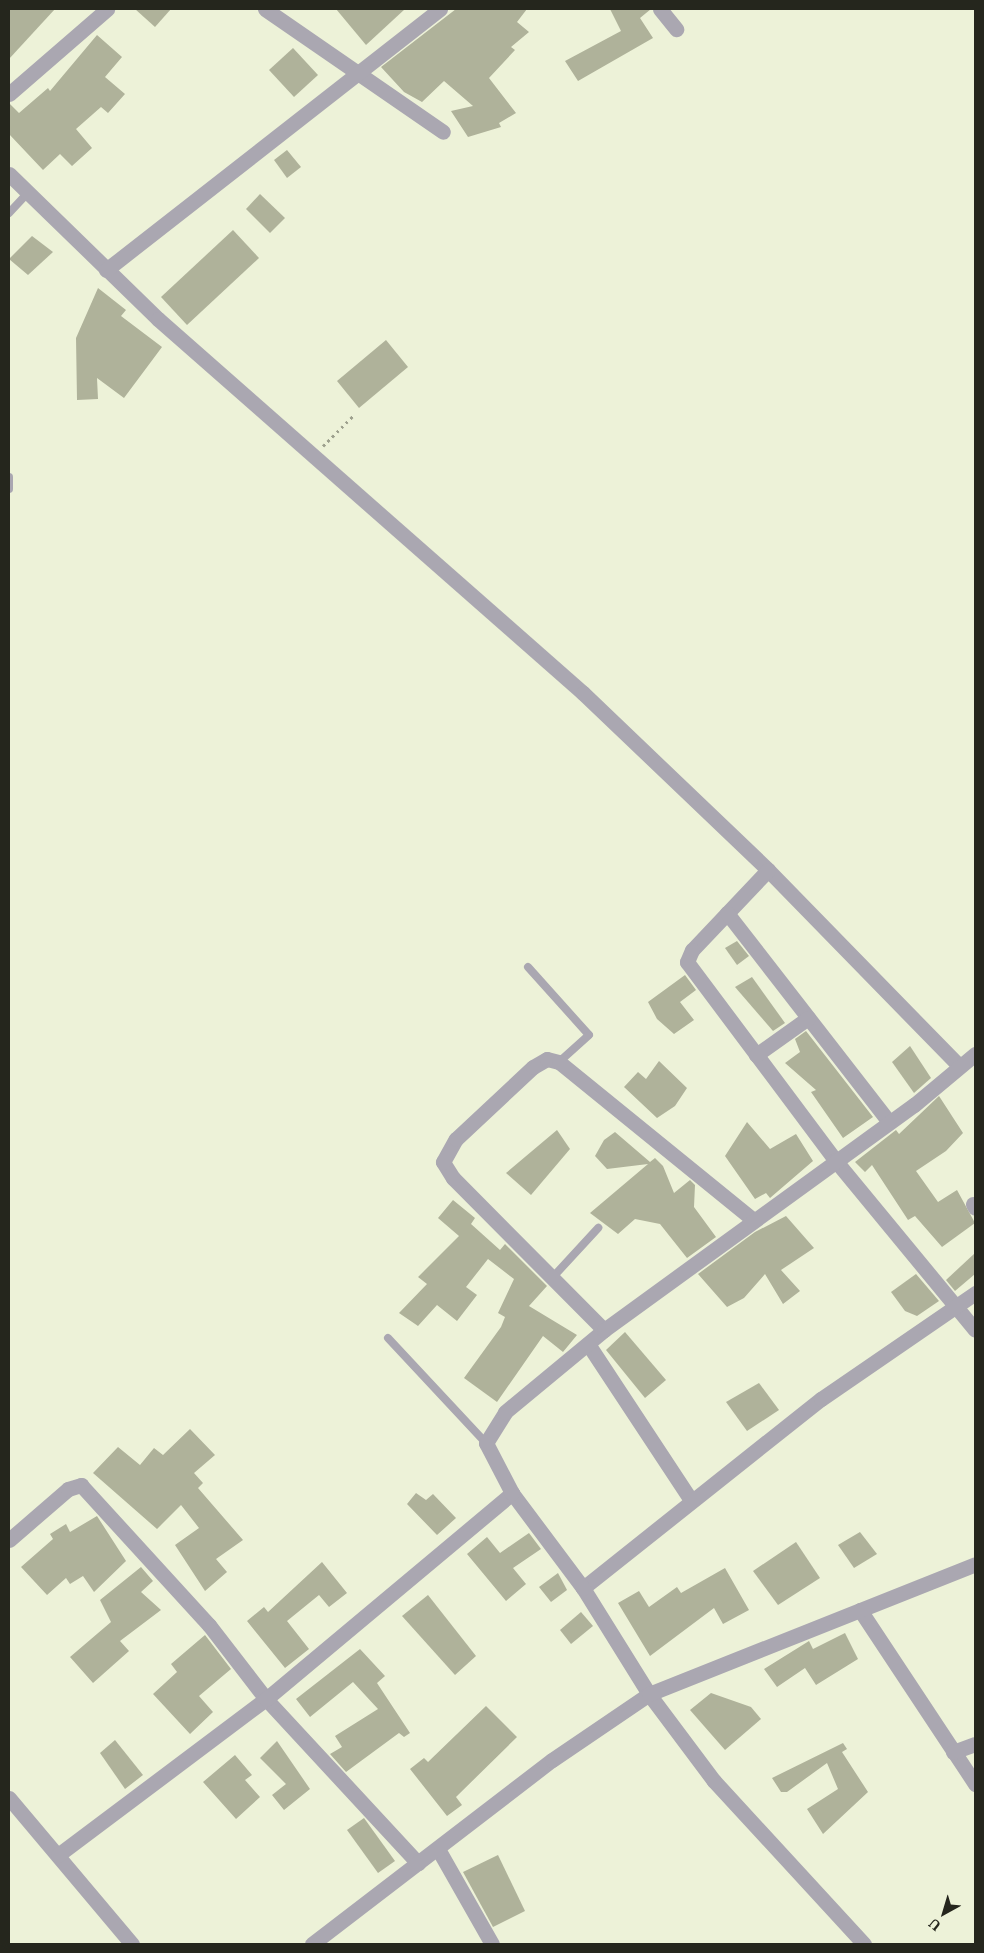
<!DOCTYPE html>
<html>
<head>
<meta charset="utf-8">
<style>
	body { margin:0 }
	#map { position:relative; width:984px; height:1953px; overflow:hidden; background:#edf2d8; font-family:"IBM Plex Serif",serif }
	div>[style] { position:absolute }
	.building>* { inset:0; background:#afb29a }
	.path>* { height:3px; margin-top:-1.5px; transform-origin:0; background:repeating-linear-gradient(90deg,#9da08d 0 2.5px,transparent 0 6.5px) }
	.service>* { height:8px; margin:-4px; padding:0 4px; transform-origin:4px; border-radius:4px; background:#aaa7b1 }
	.minor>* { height:15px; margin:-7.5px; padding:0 7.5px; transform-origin:7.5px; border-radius:7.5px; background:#aaa7b1 }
	.tertiary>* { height:15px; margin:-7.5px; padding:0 7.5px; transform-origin:7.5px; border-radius:7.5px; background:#aaa7b1 }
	span { translate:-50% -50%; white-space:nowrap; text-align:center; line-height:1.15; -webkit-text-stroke:4.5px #edf2d8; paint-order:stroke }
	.frame { position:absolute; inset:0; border:10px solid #25261d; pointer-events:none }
	.north { position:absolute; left:919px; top:1888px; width:50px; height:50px; -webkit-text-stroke:4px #edf2d8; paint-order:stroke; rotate:219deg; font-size:14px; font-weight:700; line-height:20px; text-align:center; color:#25261d }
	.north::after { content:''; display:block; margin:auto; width:18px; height:22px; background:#25261d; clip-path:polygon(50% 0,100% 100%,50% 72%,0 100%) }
</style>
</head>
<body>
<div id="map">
	<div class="building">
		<i style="clip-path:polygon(9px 9px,55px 9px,9px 59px)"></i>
		<i style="clip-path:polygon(135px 9px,171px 9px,155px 27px)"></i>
		<i style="clip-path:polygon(336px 9px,405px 9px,366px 45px)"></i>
		<i style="clip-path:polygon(456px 9px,527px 9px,517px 22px,529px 32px,511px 47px,515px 50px,489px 78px,516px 113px,499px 123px,501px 127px,468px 137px,451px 111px,473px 106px,444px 81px,422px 102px,404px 92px,381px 67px)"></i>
		<i style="clip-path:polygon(610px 9px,651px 9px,640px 18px,653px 38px,578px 81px,565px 61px,621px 31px)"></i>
		<i style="clip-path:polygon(97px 35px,122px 57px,105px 77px,125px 94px,108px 113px,101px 107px,76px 129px,92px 148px,72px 166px,60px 154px,43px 170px,9px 134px,9px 103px,19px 113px,48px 88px,50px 91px)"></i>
		<i style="clip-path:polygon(293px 48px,318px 75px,294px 97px,269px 70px)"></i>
		<i style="clip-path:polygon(287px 150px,301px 167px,287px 178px,274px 160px)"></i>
		<i style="clip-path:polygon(260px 194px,285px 218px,270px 233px,246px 209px)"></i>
		<i style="clip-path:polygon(233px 230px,259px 258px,187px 325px,161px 297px)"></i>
		<i style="clip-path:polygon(32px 236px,53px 252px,28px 275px,9px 259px)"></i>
		<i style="clip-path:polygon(98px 288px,126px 310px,121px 316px,162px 347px,124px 398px,97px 378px,98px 399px,77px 400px,76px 338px)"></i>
		<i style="clip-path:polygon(386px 340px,408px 367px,359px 408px,337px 381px)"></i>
		<i style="clip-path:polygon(737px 941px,749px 956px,737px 965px,725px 948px)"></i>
		<i style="clip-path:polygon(685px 975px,696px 990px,680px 1002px,694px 1020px,674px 1034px,657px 1019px,648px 1002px)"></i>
		<i style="clip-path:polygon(752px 977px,785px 1023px,773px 1031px,735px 987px)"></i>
		<i style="clip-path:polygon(806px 1031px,873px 1117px,843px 1138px,811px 1092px,816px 1090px,785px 1063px,800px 1052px,795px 1039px)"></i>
		<i style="clip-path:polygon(910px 1046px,931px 1078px,914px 1093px,892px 1062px)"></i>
		<i style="clip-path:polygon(659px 1061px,687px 1088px,675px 1106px,657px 1118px,624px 1087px,638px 1072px,646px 1079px)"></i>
		<i style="clip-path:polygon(939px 1096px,963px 1133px,946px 1151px,916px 1171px,938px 1202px,957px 1190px,975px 1223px,942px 1247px,915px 1216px,908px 1220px,872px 1165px,865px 1172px,855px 1162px,896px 1130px,899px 1134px)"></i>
		<i style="clip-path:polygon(747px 1122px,770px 1149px,796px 1134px,813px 1161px,770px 1198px,766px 1193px,755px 1199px,725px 1156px)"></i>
		<i style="clip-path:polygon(557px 1130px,570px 1149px,531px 1195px,506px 1173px)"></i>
		<i style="clip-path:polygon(615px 1132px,650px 1162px,655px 1158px,663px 1166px,674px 1193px,690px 1180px,695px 1185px,694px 1207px,716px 1237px,687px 1258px,660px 1224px,635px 1219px,618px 1234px,590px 1213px,648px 1164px,607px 1169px,595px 1156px,604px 1140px)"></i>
		<i style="clip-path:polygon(453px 1200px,475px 1218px,471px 1224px,500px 1250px,505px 1244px,547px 1286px,529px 1306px,577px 1335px,563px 1352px,543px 1336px,497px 1402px,464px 1378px,501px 1327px,505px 1317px,498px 1313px,514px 1279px,488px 1259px,466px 1287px,477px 1295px,457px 1321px,437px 1305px,418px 1326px,399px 1313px,427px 1284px,418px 1277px,459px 1236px,438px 1218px)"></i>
		<i style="clip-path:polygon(786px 1216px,814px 1248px,781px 1270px,800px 1291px,783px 1304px,765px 1274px,744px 1298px,727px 1307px,698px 1274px,755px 1232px)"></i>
		<i style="clip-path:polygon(975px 1253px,975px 1274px,955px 1291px,946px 1280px)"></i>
		<i style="clip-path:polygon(916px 1274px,939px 1301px,917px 1316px,905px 1311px,891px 1292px)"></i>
		<i style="clip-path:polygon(625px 1332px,666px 1380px,645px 1398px,606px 1350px)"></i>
		<i style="clip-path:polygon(759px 1383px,779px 1410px,747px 1431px,726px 1402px)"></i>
		<i style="clip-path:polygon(190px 1429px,215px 1455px,194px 1473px,203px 1483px,198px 1488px,243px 1540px,216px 1559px,227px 1572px,205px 1591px,175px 1545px,199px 1528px,181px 1505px,157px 1529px,93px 1473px,118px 1447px,140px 1465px,154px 1448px,163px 1455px)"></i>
		<i style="clip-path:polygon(416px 1493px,426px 1500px,433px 1494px,456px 1518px,437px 1535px,407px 1504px)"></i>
		<i style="clip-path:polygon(97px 1516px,126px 1561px,94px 1592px,83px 1576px,70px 1584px,66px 1578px,47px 1595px,21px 1567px,53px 1539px,50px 1534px,66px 1524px,70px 1532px)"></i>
		<i style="clip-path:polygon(860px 1532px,877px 1554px,854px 1568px,838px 1545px)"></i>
		<i style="clip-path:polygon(529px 1533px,541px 1549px,513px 1568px,526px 1584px,506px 1601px,467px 1554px,487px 1537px,500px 1553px)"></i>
		<i style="clip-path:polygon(796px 1542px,820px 1578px,778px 1605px,753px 1571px)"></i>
		<i style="clip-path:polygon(322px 1562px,347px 1593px,329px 1607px,319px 1595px,287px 1621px,309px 1649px,285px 1668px,247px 1621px,264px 1607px,268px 1612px)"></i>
		<i style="clip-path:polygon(141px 1567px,153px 1581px,141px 1592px,161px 1610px,120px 1641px,129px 1651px,93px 1683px,70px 1657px,111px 1622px,100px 1600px)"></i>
		<i style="clip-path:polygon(725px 1568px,749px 1610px,723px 1624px,714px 1608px,650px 1656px,618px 1603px,639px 1591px,649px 1607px,677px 1587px,681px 1593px)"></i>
		<i style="clip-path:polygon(558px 1573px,567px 1590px,551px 1602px,539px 1587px)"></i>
		<i style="clip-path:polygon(428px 1595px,476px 1656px,455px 1675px,402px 1616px)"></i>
		<i style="clip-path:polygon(581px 1612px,593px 1626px,571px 1644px,560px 1630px)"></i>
		<i style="clip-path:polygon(845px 1633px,858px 1659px,816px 1685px,805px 1668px,777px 1687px,764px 1669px,809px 1641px,813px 1649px)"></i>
		<i style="clip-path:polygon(205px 1635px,231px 1669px,199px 1696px,213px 1712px,190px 1734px,153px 1694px,177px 1672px,171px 1664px)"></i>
		<i style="clip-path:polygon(360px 1649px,385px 1676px,377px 1683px,410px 1733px,404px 1737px,399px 1733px,346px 1772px,330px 1754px,342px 1747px,335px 1736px,378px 1709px,353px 1682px,310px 1717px,296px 1699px)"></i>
		<i style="clip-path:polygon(711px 1693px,751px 1707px,761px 1719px,725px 1750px,690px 1710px)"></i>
		<i style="clip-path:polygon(486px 1706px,517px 1737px,456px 1797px,462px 1805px,447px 1816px,410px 1769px,424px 1758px,428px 1762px)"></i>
		<i style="clip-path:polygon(115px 1740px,143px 1775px,125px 1789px,100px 1753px)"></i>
		<i style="clip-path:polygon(277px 1741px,310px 1789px,284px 1810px,272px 1795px,286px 1784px,260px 1758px)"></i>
		<i style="clip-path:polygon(843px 1743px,847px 1749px,842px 1752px,868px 1792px,823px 1834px,807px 1809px,838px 1789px,827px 1763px,787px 1792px,781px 1792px,772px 1778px)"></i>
		<i style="clip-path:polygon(235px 1755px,252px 1775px,245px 1780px,260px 1797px,236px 1819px,203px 1782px)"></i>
		<i style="clip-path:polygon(364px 1818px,395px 1861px,378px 1873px,347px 1830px)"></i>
		<i style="clip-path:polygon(498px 1855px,525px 1911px,493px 1927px,463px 1872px)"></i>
	</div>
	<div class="path">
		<i style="left:323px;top:446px;width:42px;rotate:-45deg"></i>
	</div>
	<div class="service">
		<i style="left:9px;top:213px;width:26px;rotate:-47deg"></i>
		<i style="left:9px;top:477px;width:12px;rotate:90deg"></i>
		<i style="left:528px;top:967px;width:91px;rotate:48.1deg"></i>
		<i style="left:589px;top:1035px;width:40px;rotate:138deg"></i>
		<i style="left:553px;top:1277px;width:67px;rotate:-47.4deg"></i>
		<i style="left:388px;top:1338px;width:144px;rotate:47deg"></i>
	</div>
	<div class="minor">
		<i style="left:265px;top:9px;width:216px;rotate:34.6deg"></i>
		<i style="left:660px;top:9px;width:26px;rotate:51deg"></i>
		<i style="left:9px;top:94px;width:130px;rotate:-40.9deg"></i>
		<i style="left:9px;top:174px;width:208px;rotate:44.2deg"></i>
		<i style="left:158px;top:319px;width:566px;rotate:41.35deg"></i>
		<i style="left:583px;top:693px;width:256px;rotate:43.7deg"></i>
		<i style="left:768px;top:870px;width:274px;rotate:45.7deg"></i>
		<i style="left:106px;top:270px;width:424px;rotate:-38deg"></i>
		<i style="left:768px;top:870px;width:110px;rotate:133.5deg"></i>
		<i style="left:692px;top:950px;width:13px;rotate:113deg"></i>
		<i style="left:687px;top:962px;width:247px;rotate:53.2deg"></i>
		<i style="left:835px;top:1160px;width:220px;rotate:50.5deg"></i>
		<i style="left:727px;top:913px;width:264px;rotate:52.2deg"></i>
		<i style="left:756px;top:1055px;width:64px;rotate:-35.4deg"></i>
		<i style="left:973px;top:1204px;width:4px;rotate:63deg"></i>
		<i style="left:604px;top:1330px;width:214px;rotate:-134.8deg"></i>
		<i style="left:453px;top:1178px;width:19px;rotate:-122deg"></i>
		<i style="left:443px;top:1162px;width:26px;rotate:-61deg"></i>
		<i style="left:456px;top:1139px;width:105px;rotate:-43.1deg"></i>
		<i style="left:533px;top:1067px;width:16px;rotate:-30deg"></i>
		<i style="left:547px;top:1059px;width:12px;rotate:14deg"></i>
		<i style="left:559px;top:1062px;width:249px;rotate:39.1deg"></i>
		<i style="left:588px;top:1344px;width:187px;rotate:56.6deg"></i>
		<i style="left:9px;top:1540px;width:78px;rotate:-40.8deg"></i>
		<i style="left:68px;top:1489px;width:14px;rotate:-17deg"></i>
		<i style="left:81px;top:1485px;width:190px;rotate:47.6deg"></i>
		<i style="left:209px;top:1625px;width:93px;rotate:52.4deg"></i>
		<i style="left:266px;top:1699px;width:224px;rotate:47.2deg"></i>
		<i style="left:583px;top:1588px;width:304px;rotate:-38.5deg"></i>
		<i style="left:821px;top:1399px;width:187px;rotate:-34.5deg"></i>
		<i style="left:860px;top:1610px;width:209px;rotate:56.5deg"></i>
		<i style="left:953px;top:1752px;width:23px;rotate:-20deg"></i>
		<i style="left:9px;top:1798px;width:191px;rotate:49.9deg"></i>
		<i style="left:438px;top:1849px;width:109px;rotate:60.4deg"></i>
		<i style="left:58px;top:1855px;width:260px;rotate:-36.9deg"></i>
		<i style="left:266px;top:1699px;width:321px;rotate:-39.9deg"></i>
		<i style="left:864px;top:1944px;width:222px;rotate:-132.6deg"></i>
		<i style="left:714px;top:1781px;width:109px;rotate:-126.8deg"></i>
		<i style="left:649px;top:1694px;width:125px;rotate:-121.9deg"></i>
		<i style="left:583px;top:1588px;width:119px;rotate:-126.8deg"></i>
		<i style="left:512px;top:1493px;width:56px;rotate:-117.5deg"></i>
		<i style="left:486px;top:1443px;width:36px;rotate:-58deg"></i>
		<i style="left:505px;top:1412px;width:129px;rotate:-39.6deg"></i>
		<i style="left:604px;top:1330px;width:383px;rotate:-36deg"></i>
		<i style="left:914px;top:1105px;width:80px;rotate:-39.9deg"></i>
	</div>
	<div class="tertiary">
		<i style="left:312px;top:1944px;width:302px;rotate:-37.5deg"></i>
		<i style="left:552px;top:1760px;width:117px;rotate:-34.2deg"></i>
		<i style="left:649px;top:1694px;width:351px;rotate:-21.7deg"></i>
	</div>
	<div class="frame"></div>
	<div class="north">U</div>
</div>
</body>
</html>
